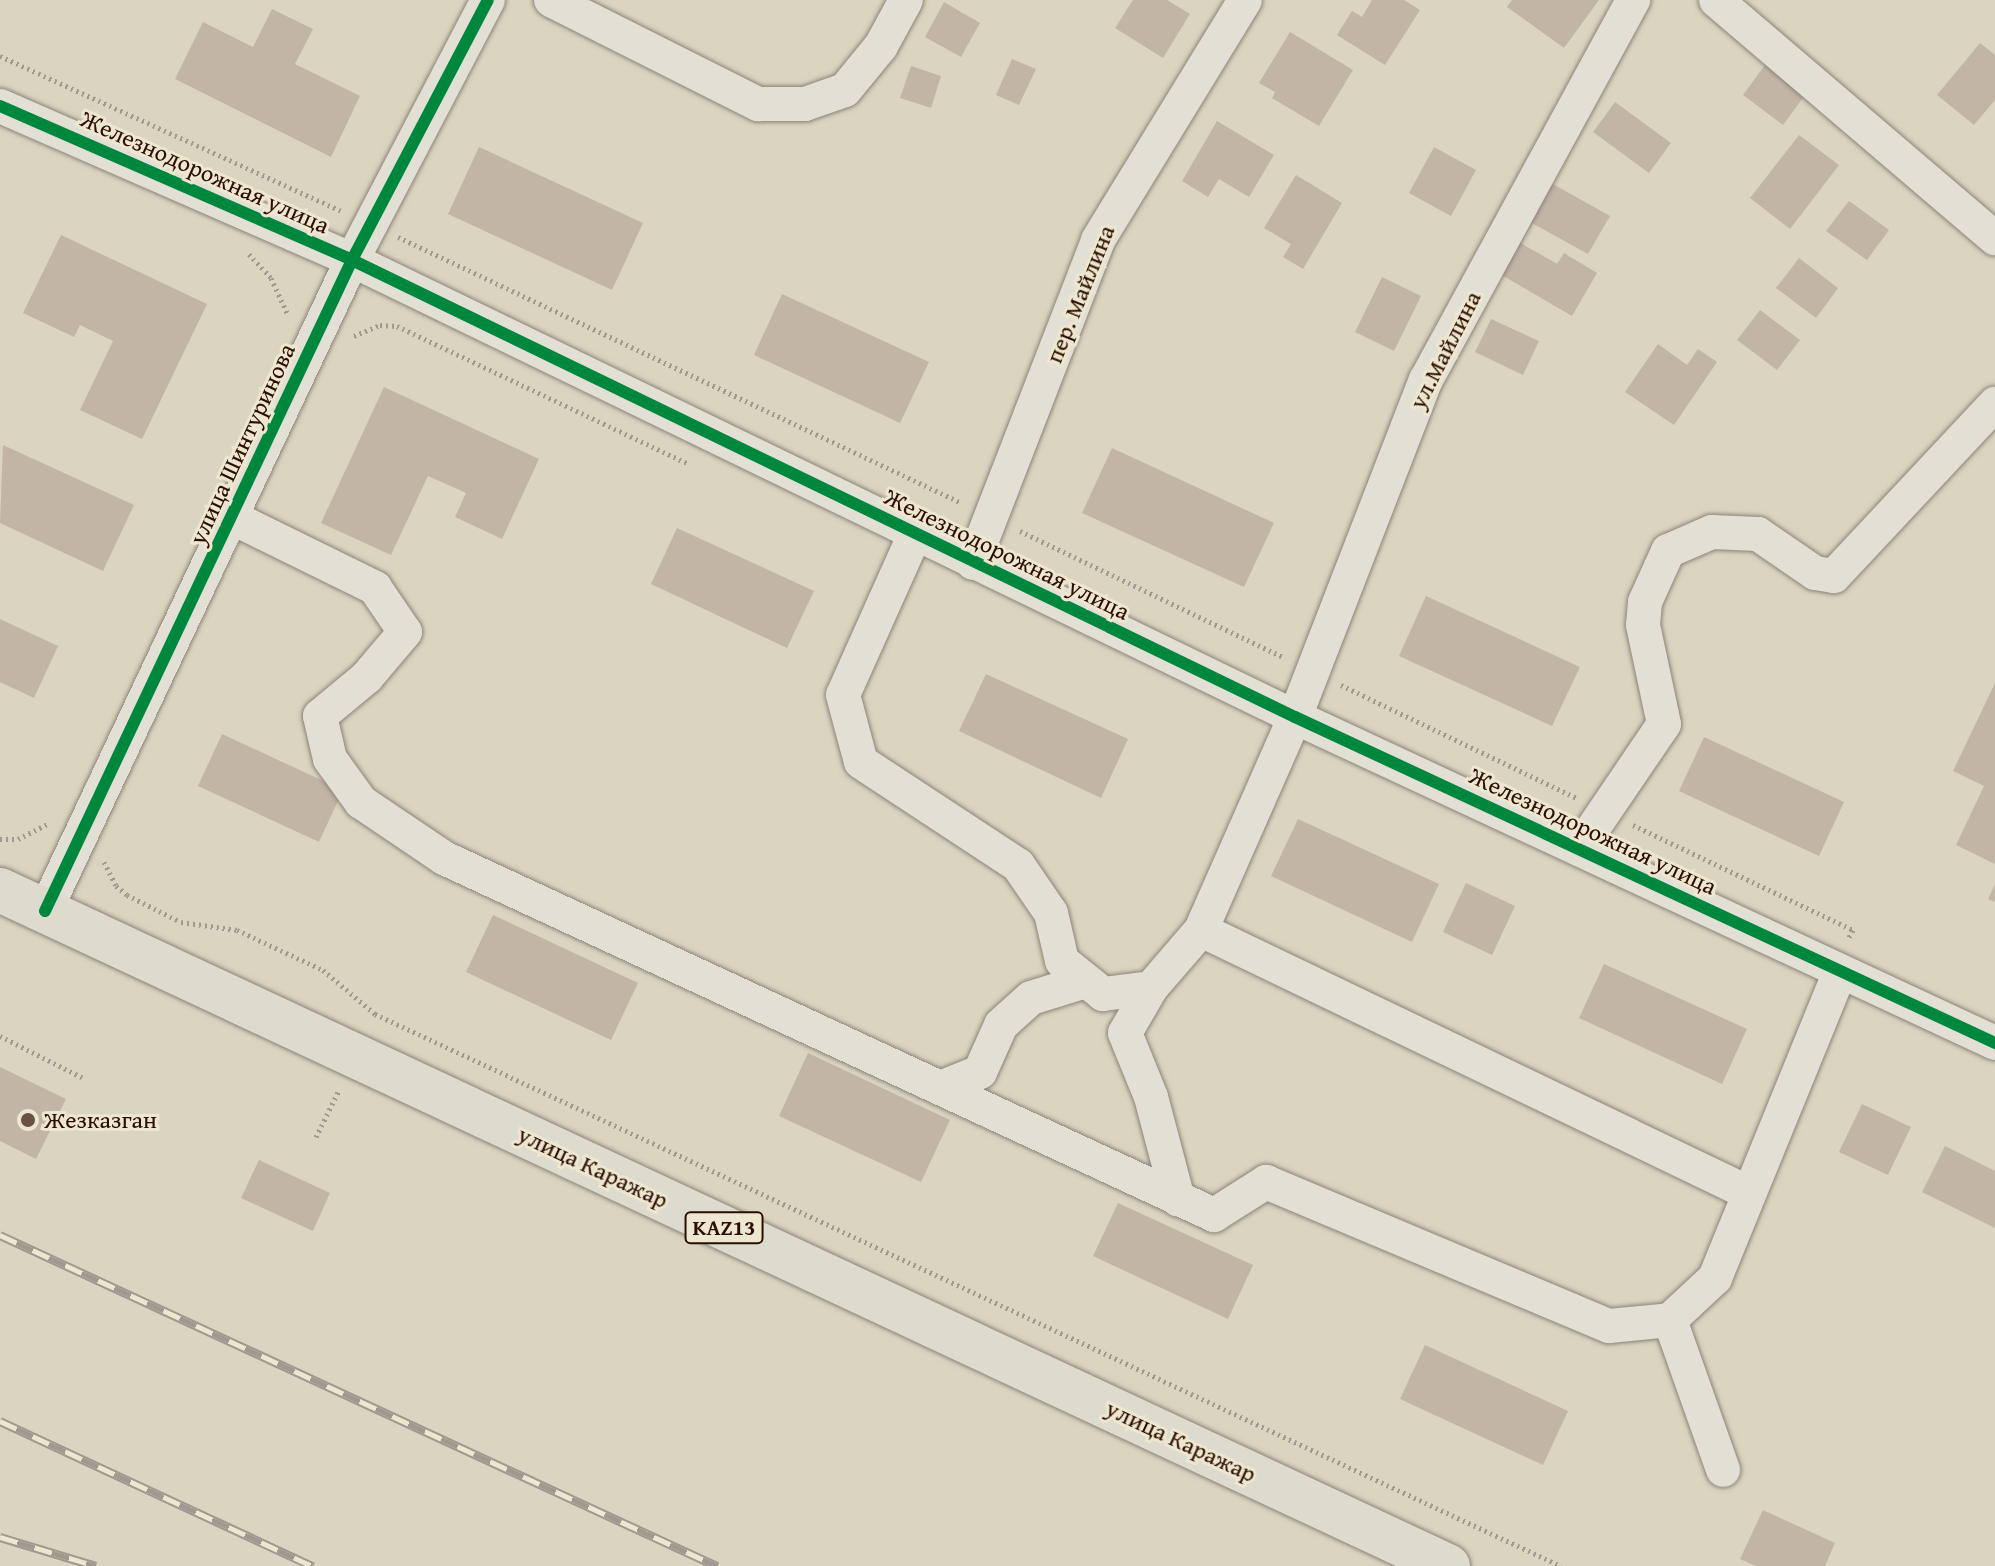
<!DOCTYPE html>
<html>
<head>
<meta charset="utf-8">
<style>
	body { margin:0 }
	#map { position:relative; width:1995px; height:1566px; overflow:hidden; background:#dad4c0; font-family:"Gentium Book Plus",serif }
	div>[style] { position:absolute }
	.building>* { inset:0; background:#c3b5a6 }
	.path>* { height:5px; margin-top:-2.5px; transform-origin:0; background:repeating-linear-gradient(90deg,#9f9990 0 2px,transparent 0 6px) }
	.roads { filter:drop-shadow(0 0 2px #8c8477) drop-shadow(0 0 2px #8c8477) }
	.minor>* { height:34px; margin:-17px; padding:0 17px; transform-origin:17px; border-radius:17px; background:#e2dfd5 }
	.major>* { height:44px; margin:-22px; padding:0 22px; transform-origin:22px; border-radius:22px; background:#dddace }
	.rail>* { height:9px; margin-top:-4.5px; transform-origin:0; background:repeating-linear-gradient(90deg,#eee7cf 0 18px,#9f9990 0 36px); box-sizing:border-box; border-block:2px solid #9f9990 }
	.cycleway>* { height:12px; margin:-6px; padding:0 6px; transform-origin:6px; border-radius:6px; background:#00873e }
	.dots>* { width:22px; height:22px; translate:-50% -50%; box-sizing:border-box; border:4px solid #eee7cf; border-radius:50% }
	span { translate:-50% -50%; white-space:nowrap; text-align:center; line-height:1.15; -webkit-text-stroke:6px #eee7cf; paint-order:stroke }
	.shield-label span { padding:2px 6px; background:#eee7cf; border:2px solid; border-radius:6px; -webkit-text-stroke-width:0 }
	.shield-label { font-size:22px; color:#2c0e01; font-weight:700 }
	.street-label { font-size:24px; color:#2c0e01 }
	.poi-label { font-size:24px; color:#2c0e01 }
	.left { translate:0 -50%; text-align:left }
</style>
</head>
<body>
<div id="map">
	<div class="building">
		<i style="clip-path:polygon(1133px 0,1167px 0,1190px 14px,1163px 58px,1115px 28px)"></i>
		<i style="clip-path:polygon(1372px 0,1404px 0,1420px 10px,1385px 65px,1337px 35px,1352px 11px,1362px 17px)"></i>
		<i style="clip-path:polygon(1512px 0,1599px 0,1564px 48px,1507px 7px)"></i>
		<i style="clip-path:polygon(944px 2px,980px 23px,961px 57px,925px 37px)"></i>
		<i style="clip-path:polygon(272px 9px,313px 29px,295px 64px,360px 96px,331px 157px,175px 79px,203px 22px,253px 47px)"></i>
		<i style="clip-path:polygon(1290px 32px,1353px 70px,1319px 126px,1272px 98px,1275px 92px,1259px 83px)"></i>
		<i style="clip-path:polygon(1980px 43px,1995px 55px,1995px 100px,1974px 125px,1937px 95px)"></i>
		<i style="clip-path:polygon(1012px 59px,1036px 69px,1019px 105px,996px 95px)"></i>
		<i style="clip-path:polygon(1765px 65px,1805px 95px,1783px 125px,1743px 95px)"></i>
		<i style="clip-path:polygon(911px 66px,941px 76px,931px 108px,900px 98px)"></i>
		<i style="clip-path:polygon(1615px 102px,1671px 143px,1649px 173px,1593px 132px)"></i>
		<i style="clip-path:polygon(1217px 121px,1274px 155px,1249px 197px,1219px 179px,1208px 197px,1182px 181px)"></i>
		<i style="clip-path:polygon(1799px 135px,1839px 165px,1790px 229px,1750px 198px)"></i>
		<i style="clip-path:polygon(479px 147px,643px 223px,612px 290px,448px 214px)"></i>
		<i style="clip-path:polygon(1434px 147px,1476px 170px,1451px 216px,1409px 193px)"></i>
		<i style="clip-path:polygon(1296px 175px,1342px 203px,1303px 269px,1283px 257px,1291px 244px,1264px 228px)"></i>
		<i style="clip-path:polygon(1551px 183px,1610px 216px,1588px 254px,1530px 222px)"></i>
		<i style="clip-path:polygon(1849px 201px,1889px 230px,1867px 260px,1826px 231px)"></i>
		<i style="clip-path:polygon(61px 235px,207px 304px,142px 439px,80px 410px,113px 341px,80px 325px,74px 337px,23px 313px)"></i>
		<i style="clip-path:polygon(1519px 242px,1557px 264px,1564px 253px,1597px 273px,1572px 316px,1500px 274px)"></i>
		<i style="clip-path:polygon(1799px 258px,1838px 288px,1816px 318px,1776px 288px)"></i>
		<i style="clip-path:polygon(1382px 277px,1421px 296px,1394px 351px,1355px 332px)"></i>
		<i style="clip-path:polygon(782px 294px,929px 362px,900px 423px,754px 355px)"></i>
		<i style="clip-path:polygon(1760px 310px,1800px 340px,1777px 370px,1737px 340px)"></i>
		<i style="clip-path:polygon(1491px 319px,1539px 341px,1523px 375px,1475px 352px)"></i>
		<i style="clip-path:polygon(1658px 344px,1687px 365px,1698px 349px,1717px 362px,1674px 425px,1625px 392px)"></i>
		<i style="clip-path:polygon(384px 387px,539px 459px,502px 539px,455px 517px,466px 493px,428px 476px,391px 555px,321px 523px)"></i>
		<i style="clip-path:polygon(3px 445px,134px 505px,103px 571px,0 523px)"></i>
		<i style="clip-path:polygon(1112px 448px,1274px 523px,1244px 587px,1082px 513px)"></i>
		<i style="clip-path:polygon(677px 528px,814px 591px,787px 648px,651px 584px)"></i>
		<i style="clip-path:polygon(1426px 596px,1580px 667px,1552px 726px,1399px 656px)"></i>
		<i style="clip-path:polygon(0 619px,58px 646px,34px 698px,0 682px)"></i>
		<i style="clip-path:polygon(986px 674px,1128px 739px,1101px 798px,959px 731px)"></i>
		<i style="clip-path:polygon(1995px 683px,1995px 864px,1956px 845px,1984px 786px,1953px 771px)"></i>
		<i style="clip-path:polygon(222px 734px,343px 790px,319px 842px,198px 786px)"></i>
		<i style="clip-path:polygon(1704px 737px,1844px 802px,1819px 856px,1679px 791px)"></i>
		<i style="clip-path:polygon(1298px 819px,1439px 884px,1412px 942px,1271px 876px)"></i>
		<i style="clip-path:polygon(1466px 883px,1515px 906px,1492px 955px,1443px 932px)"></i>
		<i style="clip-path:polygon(1995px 884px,1995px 902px,1988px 899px)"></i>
		<i style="clip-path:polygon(493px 915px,638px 983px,611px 1040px,466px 972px)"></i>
		<i style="clip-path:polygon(1604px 964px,1747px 1029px,1722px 1084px,1579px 1018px)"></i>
		<i style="clip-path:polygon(808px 1053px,950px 1120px,921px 1182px,779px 1116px)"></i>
		<i style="clip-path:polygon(0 1067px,66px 1099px,36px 1159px,0 1141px)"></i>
		<i style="clip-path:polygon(1862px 1104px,1911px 1127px,1888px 1175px,1839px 1152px)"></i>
		<i style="clip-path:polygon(1945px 1146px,1995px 1171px,1995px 1228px,1922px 1192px)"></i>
		<i style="clip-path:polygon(259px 1160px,330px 1193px,313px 1231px,241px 1198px)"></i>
		<i style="clip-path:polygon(1118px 1203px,1253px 1265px,1228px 1319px,1093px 1256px)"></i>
		<i style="clip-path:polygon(1425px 1345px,1568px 1411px,1543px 1465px,1400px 1399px)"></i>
		<i style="clip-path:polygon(1763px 1510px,1835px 1543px,1825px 1566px,1756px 1566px,1740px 1559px)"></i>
	</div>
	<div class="path">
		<i style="left:0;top:56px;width:375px;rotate:24.4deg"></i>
		<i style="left:398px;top:237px;width:621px;rotate:25.25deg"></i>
		<i style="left:249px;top:254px;width:33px;rotate:47deg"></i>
		<i style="left:271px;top:278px;width:41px;rotate:65.3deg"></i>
		<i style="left:354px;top:336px;width:28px;rotate:-23deg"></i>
		<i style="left:380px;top:325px;width:17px;rotate:3deg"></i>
		<i style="left:397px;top:326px;width:321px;rotate:25.3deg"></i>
		<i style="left:1020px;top:531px;width:294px;rotate:25.6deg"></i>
		<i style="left:1341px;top:685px;width:262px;rotate:25.6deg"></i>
		<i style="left:1633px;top:825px;width:244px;rotate:25.5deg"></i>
		<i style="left:1853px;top:930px;width:10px;rotate:119deg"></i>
		<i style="left:0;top:839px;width:18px"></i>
		<i style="left:18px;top:839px;width:34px;rotate:-27deg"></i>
		<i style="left:104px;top:862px;width:27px;rotate:63deg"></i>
		<i style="left:116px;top:886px;width:14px;rotate:39deg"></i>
		<i style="left:127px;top:895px;width:60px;rotate:26.6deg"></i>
		<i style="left:181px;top:922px;width:57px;rotate:8.1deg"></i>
		<i style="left:237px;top:930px;width:95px;rotate:24.9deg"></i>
		<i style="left:323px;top:970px;width:68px;rotate:40.2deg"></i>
		<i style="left:375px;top:1014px;width:1308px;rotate:24.96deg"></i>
		<i style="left:0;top:1036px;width:95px;rotate:26.8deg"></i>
		<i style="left:316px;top:1137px;width:52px;rotate:-63.9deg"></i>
	</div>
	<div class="roads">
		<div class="minor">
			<i style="left:551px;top:0;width:232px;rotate:26.7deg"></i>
			<i style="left:758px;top:104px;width:47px"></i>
			<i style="left:805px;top:104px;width:42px;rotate:-19.3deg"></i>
			<i style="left:845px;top:90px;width:57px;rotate:-50.7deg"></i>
			<i style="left:881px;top:46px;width:52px;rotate:-61.5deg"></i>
			<i style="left:1716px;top:0;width:367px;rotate:40.5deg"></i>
			<i style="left:0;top:106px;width:384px;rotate:23.6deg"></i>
			<i style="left:352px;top:260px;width:1048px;rotate:25.86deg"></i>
			<i style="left:1295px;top:717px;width:772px;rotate:24.97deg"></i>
			<i style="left:231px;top:517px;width:161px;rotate:26.2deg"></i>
			<i style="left:375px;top:588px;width:53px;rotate:55.7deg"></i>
			<i style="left:405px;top:632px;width:59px;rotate:130.2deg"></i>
			<i style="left:367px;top:677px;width:61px;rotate:140.3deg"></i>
			<i style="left:320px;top:716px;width:44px;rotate:76.9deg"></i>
			<i style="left:330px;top:759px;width:53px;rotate:54.2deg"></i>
			<i style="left:361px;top:802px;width:100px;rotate:34deg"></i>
			<i style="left:444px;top:858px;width:849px;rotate:24.87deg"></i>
			<i style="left:1214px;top:1215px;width:62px;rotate:-32.4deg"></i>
			<i style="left:1266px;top:1182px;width:372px;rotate:22.8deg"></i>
			<i style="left:1609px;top:1326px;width:61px;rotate:-5.6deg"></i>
			<i style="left:1670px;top:1320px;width:62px;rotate:-43deg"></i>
			<i style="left:1715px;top:1278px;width:331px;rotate:-67.8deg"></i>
			<i style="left:915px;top:534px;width:176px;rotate:114.1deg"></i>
			<i style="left:843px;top:695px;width:69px;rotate:75deg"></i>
			<i style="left:861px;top:762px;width:188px;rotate:33.3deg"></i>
			<i style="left:1018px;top:865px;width:58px;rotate:55.5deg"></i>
			<i style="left:1051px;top:913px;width:49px;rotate:77.1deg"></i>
			<i style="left:1062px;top:961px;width:53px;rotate:38.8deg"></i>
			<i style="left:1103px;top:994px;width:48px;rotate:-7.1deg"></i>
			<i style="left:1151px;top:988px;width:77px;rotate:-49.2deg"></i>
			<i style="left:1201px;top:930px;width:233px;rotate:-66.2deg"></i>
			<i style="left:1295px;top:717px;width:362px;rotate:-68.8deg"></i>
			<i style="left:1426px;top:380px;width:433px;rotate:-61.4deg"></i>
			<i style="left:973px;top:563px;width:346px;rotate:-68.8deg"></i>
			<i style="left:1098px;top:240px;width:281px;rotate:-58.5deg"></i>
			<i style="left:1579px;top:849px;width:151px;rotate:-55.8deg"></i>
			<i style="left:1664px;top:724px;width:101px;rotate:-102deg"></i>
			<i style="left:1643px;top:625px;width:23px;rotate:-85deg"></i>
			<i style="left:1645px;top:602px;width:56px;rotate:-65.7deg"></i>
			<i style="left:1668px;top:551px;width:48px;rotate:-23.4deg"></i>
			<i style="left:1712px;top:532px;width:46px;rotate:2.5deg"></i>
			<i style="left:1758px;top:534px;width:69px;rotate:34.4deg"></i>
			<i style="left:1815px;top:573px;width:19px;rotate:9deg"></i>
			<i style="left:1834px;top:576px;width:236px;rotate:-46.9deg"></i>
			<i style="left:45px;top:911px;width:720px;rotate:-64.75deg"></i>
			<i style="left:352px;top:260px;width:293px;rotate:-62.4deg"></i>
			<i style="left:1201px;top:930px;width:608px;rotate:25.64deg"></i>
			<i style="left:1151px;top:988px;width:52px;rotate:120deg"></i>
			<i style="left:1125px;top:1033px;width:69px;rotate:67.9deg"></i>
			<i style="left:1151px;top:1097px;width:106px;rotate:75.2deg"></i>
			<i style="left:940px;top:1088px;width:43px;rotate:-21.8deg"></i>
			<i style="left:980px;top:1072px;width:51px;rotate:-65.9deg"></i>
			<i style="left:1001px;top:1025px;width:40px;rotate:-42deg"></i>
			<i style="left:1031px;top:998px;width:58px;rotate:-17.2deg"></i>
			<i style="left:1670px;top:1320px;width:159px;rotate:70.5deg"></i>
		</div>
		<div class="major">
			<i style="left:0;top:890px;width:1598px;rotate:25.03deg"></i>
		</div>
	</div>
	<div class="rail">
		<i style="left:0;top:1235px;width:790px;rotate:24.78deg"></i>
		<i style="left:0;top:1421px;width:345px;rotate:24.9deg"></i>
		<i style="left:0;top:1537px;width:100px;rotate:16.8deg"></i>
	</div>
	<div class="cycleway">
		<i style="left:0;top:106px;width:384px;rotate:23.6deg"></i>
		<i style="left:352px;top:260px;width:1048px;rotate:25.86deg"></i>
		<i style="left:1295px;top:717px;width:772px;rotate:24.97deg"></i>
		<i style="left:45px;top:911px;width:720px;rotate:-64.75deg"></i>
		<i style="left:352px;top:260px;width:293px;rotate:-62.4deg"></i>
	</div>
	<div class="dots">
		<i style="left:28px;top:1120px;background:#695344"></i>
	</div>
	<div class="shield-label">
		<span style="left:724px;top:1228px">KAZ13</span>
	</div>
	<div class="street-label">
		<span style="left:205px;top:172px;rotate:24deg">Железнодорожная улица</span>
		<span style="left:1080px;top:294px;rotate:-68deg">пер. Майлина</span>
		<span style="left:1445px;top:350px;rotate:-63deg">ул.Майлина</span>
		<span style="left:242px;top:444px;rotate:-65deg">улица Шинтуринова</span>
		<span style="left:1007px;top:554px;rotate:26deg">Железнодорожная улица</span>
		<span style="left:1593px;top:831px;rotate:25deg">Железнодорожная улица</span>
		<span style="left:593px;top:1167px;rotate:25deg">улица Каражар</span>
		<span style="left:1181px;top:1441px;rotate:25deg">улица Каражар</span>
	</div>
	<div class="poi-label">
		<span class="left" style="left:44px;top:1120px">Жезказган</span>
	</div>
</div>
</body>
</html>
